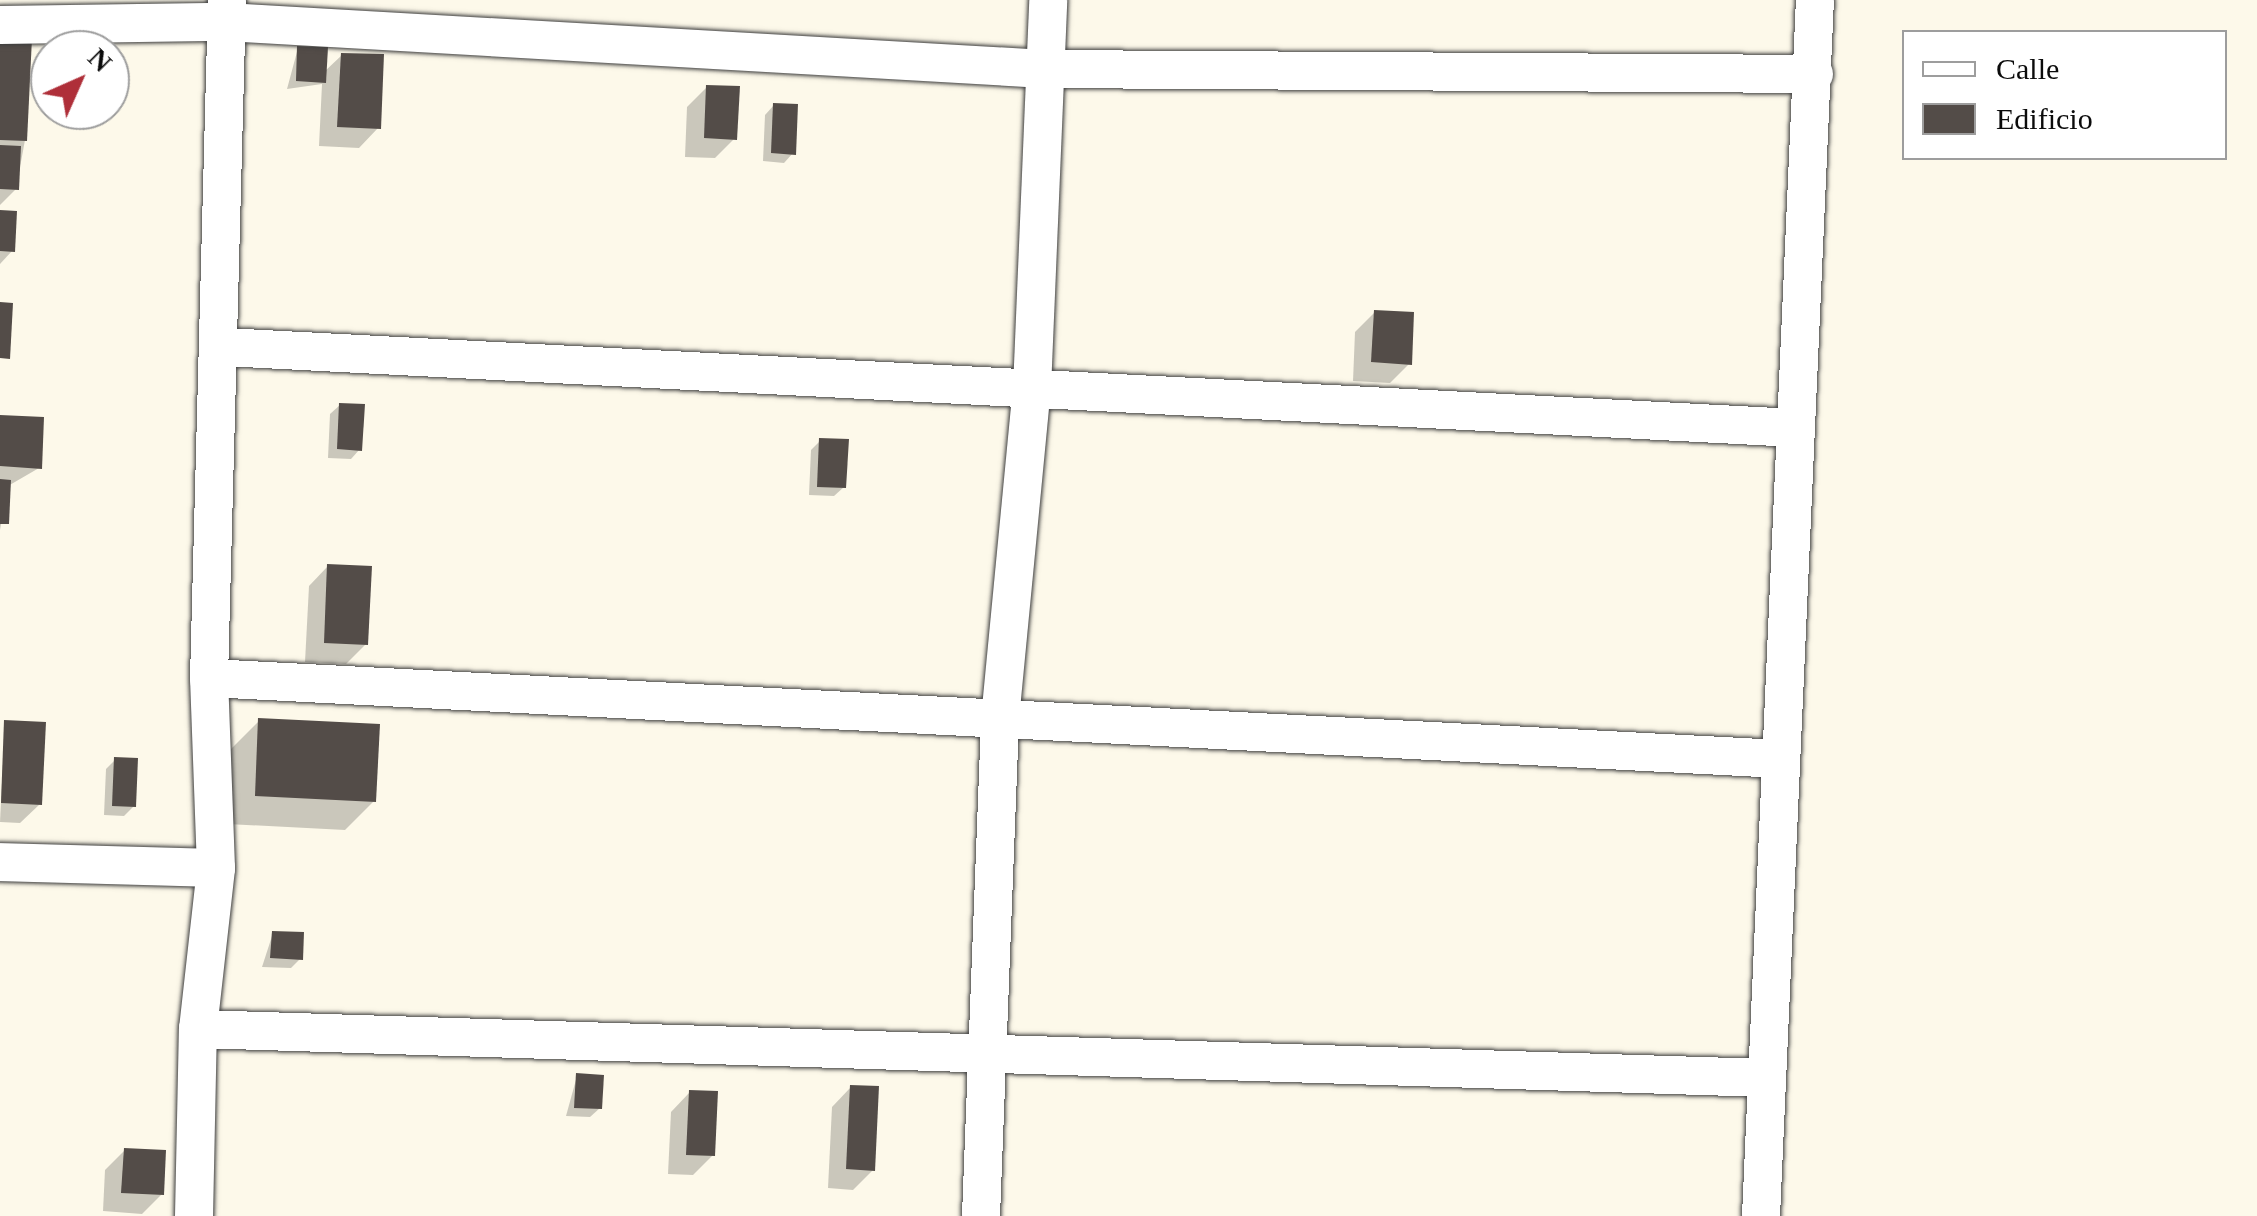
<!DOCTYPE html>
<html>
<head>
<meta charset="utf-8">
<style>
	body { margin:0 }
	#map { position:relative; width:2257px; height:1216px; overflow:hidden; background:#fdf9ea; font-family:Georgia,serif }
	div>[style] { position:absolute }
	.shadow>* { inset:0; background:#0003 }
	.building>* { inset:0; background:#534c48 }
	.roads { filter:drop-shadow(0 0 2px #3e3e3e) drop-shadow(0 0 2px #3e3e3e) }
	.street>* { height:38px; margin:-19px; padding:0 19px; transform-origin:19px; border-radius:19px; background:#fff }
	span { translate:-50% -50%; white-space:nowrap; text-align:center; line-height:1.15; -webkit-text-stroke:10px #fff; paint-order:stroke }
	.legend { position:absolute; left:1902px; top:30px; width:325px; height:130px; box-sizing:border-box; background:#fff; border:2px solid #9d9d9d; margin:0; padding:12px 18px; list-style:none; font-size:30px; color:#0b0b0b }
	.legend li { display:flex; align-items:center; gap:20px; height:50px }
	.legend b { width:50px; border:2px solid #9d9d9d }
	.north { position:absolute; left:30px; top:30px; width:100px; height:100px; box-sizing:border-box; background:#fff; border:2px solid #9d9d9d; border-radius:50%; rotate:45deg; font-size:28px; font-weight:700; line-height:40px; text-align:center; color:#0b0b0b }
	.north::after { content:''; display:block; margin:auto; width:35px; height:45px; background:#af2f39; clip-path:polygon(50% 0,100% 100%,50% 72%,0 100%) }
</style>
</head>
<body>
<div id="map">
	<div class="shadow">
		<i style="clip-path:polygon(0 39px,25px 140px,16px 189px,0 205px)"></i>
		<i style="clip-path:polygon(298px 48px,324px 72px,342px 55px,378px 128px,359px 148px,319px 146px,322px 84px,287px 89px)"></i>
		<i style="clip-path:polygon(707px 87px,735px 138px,715px 158px,685px 157px,687px 107px)"></i>
		<i style="clip-path:polygon(774px 105px,793px 153px,784px 163px,763px 161px,765px 115px)"></i>
		<i style="clip-path:polygon(0 212px,12px 251px,0 264px)"></i>
		<i style="clip-path:polygon(1375px 312px,1409px 364px,1390px 383px,1353px 381px,1355px 332px)"></i>
		<i style="clip-path:polygon(340px 405px,360px 449px,351px 459px,328px 458px,330px 414px)"></i>
		<i style="clip-path:polygon(0 417px,39px 468px,8px 486px,0 530px)"></i>
		<i style="clip-path:polygon(820px 441px,844px 487px,834px 496px,809px 495px,811px 450px)"></i>
		<i style="clip-path:polygon(328px 566px,366px 644px,346px 664px,305px 662px,309px 586px)"></i>
		<i style="clip-path:polygon(259px 721px,374px 801px,345px 830px,227px 824px,230px 750px)"></i>
		<i style="clip-path:polygon(5px 723px,40px 804px,20px 823px,0 822px)"></i>
		<i style="clip-path:polygon(115px 760px,134px 806px,124px 816px,104px 815px,106px 769px)"></i>
		<i style="clip-path:polygon(273px 933px,300px 959px,291px 968px,262px 967px)"></i>
		<i style="clip-path:polygon(577px 1076px,600px 1108px,590px 1117px,566px 1116px)"></i>
		<i style="clip-path:polygon(851px 1087px,873px 1170px,853px 1190px,828px 1188px,832px 1107px)"></i>
		<i style="clip-path:polygon(690px 1092px,713px 1155px,693px 1175px,668px 1174px,671px 1112px)"></i>
		<i style="clip-path:polygon(125px 1150px,162px 1194px,142px 1214px,103px 1211px,105px 1170px)"></i>
	</div>
	<div class="building">
		<i style="clip-path:polygon(0 37px,32px 38px,27px 141px,0 140px)"></i>
		<i style="clip-path:polygon(297px 46px,328px 47px,326px 83px,296px 81px)"></i>
		<i style="clip-path:polygon(341px 53px,384px 54px,381px 129px,337px 127px)"></i>
		<i style="clip-path:polygon(706px 85px,740px 86px,737px 140px,704px 138px)"></i>
		<i style="clip-path:polygon(773px 103px,798px 104px,796px 155px,771px 153px)"></i>
		<i style="clip-path:polygon(0 145px,21px 146px,19px 190px,0 189px)"></i>
		<i style="clip-path:polygon(0 210px,17px 211px,15px 252px,0 251px)"></i>
		<i style="clip-path:polygon(0 302px,13px 303px,10px 359px,0 358px)"></i>
		<i style="clip-path:polygon(1374px 310px,1414px 312px,1412px 365px,1371px 362px)"></i>
		<i style="clip-path:polygon(339px 403px,365px 404px,362px 451px,337px 449px)"></i>
		<i style="clip-path:polygon(0 415px,44px 417px,42px 469px,0 466px)"></i>
		<i style="clip-path:polygon(819px 438px,849px 439px,846px 488px,817px 487px)"></i>
		<i style="clip-path:polygon(0 479px,11px 480px,9px 524px,0 524px)"></i>
		<i style="clip-path:polygon(327px 564px,372px 566px,368px 645px,324px 643px)"></i>
		<i style="clip-path:polygon(258px 718px,380px 724px,376px 802px,255px 796px)"></i>
		<i style="clip-path:polygon(4px 720px,46px 722px,42px 805px,1px 803px)"></i>
		<i style="clip-path:polygon(114px 757px,138px 758px,136px 807px,112px 806px)"></i>
		<i style="clip-path:polygon(272px 931px,304px 932px,303px 960px,270px 958px)"></i>
		<i style="clip-path:polygon(576px 1073px,604px 1075px,602px 1109px,574px 1108px)"></i>
		<i style="clip-path:polygon(850px 1085px,879px 1086px,875px 1171px,846px 1169px)"></i>
		<i style="clip-path:polygon(689px 1090px,718px 1091px,715px 1156px,686px 1155px)"></i>
		<i style="clip-path:polygon(124px 1148px,166px 1150px,164px 1195px,121px 1193px)"></i>
	</div>
	<div class="roads">
		<div class="street">
			<i style="left:0;top:25px;width:226px;rotate:-0.8deg"></i>
			<i style="left:226px;top:22px;width:820px;rotate:3.28deg"></i>
			<i style="left:1045px;top:69px;width:769px;rotate:0.37deg"></i>
			<i style="left:224px;top:347px;width:1574px;rotate:2.95deg"></i>
			<i style="left:209px;top:678px;width:1574px;rotate:2.95deg"></i>
			<i style="left:0;top:862px;width:216px;rotate:1.6deg"></i>
			<i style="left:198px;top:1029px;width:1566px;rotate:1.79deg"></i>
			<i style="left:194px;top:1216px;width:187px;rotate:-88.8deg"></i>
			<i style="left:198px;top:1029px;width:162px;rotate:-83.6deg"></i>
			<i style="left:216px;top:868px;width:190px;rotate:-92.1deg"></i>
			<i style="left:209px;top:678px;width:678px;rotate:-88.48deg"></i>
			<i style="left:981px;top:1216px;width:497px;rotate:-87.8deg"></i>
			<i style="left:1000px;top:719px;width:332px;rotate:-84.5deg"></i>
			<i style="left:1032px;top:389px;width:389px;rotate:-87.6deg"></i>
			<i style="left:1761px;top:1216px;width:1217px;rotate:-87.46deg"></i>
		</div>
	</div>
	<ul class="legend">
	<li><b style="height:12px;background:#fff"></b>Calle</li>
	<li><b style="height:28px;background:#534c48"></b>Edificio</li>
	</ul>
	<div class="north">N</div>
</div>
</body>
</html>
